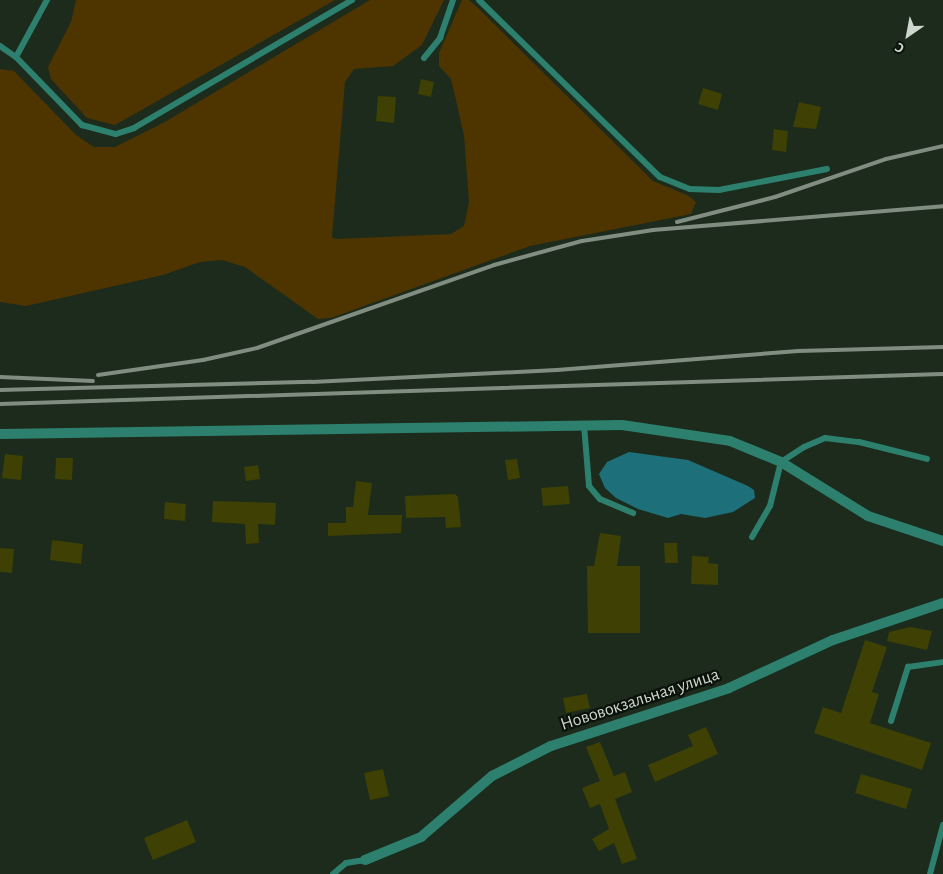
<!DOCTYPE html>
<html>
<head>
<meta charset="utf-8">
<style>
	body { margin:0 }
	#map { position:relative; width:943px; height:874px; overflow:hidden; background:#1c2b1c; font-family:"Alegreya Sans",sans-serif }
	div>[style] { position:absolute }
	.green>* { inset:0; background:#4e3500 }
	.water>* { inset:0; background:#1d6f7a }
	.building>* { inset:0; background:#3e4004 }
	.lane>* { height:6px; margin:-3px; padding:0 3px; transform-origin:3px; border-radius:3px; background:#2d806e }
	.street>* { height:10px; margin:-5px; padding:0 5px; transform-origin:5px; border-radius:5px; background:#2d806e }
	.rail>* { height:4px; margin:-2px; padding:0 2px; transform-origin:2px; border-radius:2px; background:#808d80 }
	span { translate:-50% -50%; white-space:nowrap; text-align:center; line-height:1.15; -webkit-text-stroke:4.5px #0b110b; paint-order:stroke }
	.street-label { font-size:18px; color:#cdd7cd }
	.north { position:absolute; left:883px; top:10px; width:50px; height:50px; -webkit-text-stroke:4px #0b110b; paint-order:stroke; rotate:213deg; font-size:14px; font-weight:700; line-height:20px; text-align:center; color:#cdd7cd }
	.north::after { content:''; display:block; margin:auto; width:18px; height:22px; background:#cdd7cd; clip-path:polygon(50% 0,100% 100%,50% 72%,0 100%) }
</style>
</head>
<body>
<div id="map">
	<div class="green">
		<i style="clip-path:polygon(76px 0,335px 0,115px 125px,87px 118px,51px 79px,48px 67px,71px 22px)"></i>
		<i style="clip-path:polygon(370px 0,444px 0,422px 45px,393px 66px,354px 69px,345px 82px,332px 237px,336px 239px,451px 234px,464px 226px,469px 202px,464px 135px,451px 79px,439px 66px,439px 53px,462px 0,469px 0,477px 7px,653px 181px,689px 196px,696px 202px,691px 214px,530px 246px,331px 318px,318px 319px,245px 267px,222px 260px,200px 262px,163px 275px,26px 306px,0 302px,0 69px,14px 71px,76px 135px,94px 147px,115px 147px,163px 123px)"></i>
	</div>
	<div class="water">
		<i style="clip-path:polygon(629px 452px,688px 460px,748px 486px,754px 490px,755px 498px,733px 512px,705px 518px,681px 514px,668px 518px,638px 509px,616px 498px,605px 488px,599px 474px,607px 462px)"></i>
	</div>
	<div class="building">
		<i style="clip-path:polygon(421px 79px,434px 82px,431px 97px,418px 94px)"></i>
		<i style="clip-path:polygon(703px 88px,722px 94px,718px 110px,698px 104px)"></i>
		<i style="clip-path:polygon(378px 96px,396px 97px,394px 123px,376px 121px)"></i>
		<i style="clip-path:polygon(799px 102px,821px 107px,816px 129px,793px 127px)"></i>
		<i style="clip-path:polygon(774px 129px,788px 131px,786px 152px,772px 150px)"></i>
		<i style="clip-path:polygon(5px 454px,23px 456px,21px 480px,2px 478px)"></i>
		<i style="clip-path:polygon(56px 458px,73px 458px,72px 480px,55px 479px)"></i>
		<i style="clip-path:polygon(517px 459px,520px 478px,508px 480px,505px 460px)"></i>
		<i style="clip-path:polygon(258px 465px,260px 479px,246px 481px,244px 467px)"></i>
		<i style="clip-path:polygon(356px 481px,372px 483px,368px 515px,402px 515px,401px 533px,328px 536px,328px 523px,346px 523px,346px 507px,353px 507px)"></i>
		<i style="clip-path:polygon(568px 486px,570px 504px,543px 506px,541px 488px)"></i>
		<i style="clip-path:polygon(455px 494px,458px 497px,461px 527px,446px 528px,445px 517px,406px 518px,405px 496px)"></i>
		<i style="clip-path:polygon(213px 501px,276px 503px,275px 525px,258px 524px,259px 543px,246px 544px,245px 524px,212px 522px)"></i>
		<i style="clip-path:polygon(165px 502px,186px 504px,185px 521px,164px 519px)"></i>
		<i style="clip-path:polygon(600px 533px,621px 536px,617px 566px,640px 566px,640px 633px,588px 633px,587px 566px,594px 566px)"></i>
		<i style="clip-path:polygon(52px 540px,83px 544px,81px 564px,50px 560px)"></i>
		<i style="clip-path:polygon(664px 543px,677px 543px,678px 563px,665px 563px)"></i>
		<i style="clip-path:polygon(0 548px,14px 549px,12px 573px,0 572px)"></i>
		<i style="clip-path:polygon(692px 556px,709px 557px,708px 563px,718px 564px,718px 585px,691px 584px)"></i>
		<i style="clip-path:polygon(910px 627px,932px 631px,927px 650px,887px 641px,889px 632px)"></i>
		<i style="clip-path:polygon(865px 640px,887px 647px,872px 692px,879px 694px,870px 723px,931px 743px,922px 770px,814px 733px,823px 707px,841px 713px)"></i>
		<i style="clip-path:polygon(587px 694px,590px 708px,566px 713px,563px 698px)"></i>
		<i style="clip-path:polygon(706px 727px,718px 754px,655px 782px,648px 765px,693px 746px,688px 735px)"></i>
		<i style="clip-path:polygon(600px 742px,614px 776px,625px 772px,632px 792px,615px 799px,637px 859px,622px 864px,614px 843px,599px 851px,592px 839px,609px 829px,600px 804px,590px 808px,582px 788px,600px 781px,586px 747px)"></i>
		<i style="clip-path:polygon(383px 769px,389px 796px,370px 800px,364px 773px)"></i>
		<i style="clip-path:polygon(861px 774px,912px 789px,906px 809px,855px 793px)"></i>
		<i style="clip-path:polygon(187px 820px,196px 842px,153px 860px,144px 838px)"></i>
	</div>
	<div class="lane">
		<i style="left:479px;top:0;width:253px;rotate:44.4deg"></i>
		<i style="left:660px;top:177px;width:32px;rotate:22deg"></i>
		<i style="left:690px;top:189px;width:29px;rotate:2deg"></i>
		<i style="left:719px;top:190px;width:110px;rotate:-11deg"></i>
		<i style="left:0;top:46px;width:19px;rotate:35deg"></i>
		<i style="left:16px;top:57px;width:95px;rotate:45.9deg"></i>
		<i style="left:82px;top:125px;width:35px;rotate:15deg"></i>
		<i style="left:116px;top:134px;width:19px;rotate:-18deg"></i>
		<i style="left:134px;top:128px;width:253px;rotate:-30.4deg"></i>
		<i style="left:16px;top:57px;width:65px;rotate:-61.5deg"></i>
		<i style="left:424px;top:58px;width:26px;rotate:-51deg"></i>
		<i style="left:440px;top:38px;width:40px;rotate:-71.1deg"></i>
		<i style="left:584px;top:425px;width:61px;rotate:85.3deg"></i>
		<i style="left:589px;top:486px;width:17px;rotate:50deg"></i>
		<i style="left:600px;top:499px;width:36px;rotate:23deg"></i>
		<i style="left:752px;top:537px;width:36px;rotate:-60deg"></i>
		<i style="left:770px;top:506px;width:45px;rotate:-76deg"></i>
		<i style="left:781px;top:462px;width:27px;rotate:-33deg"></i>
		<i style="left:804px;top:447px;width:23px;rotate:-23deg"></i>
		<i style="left:825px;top:438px;width:34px;rotate:7deg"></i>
		<i style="left:859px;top:442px;width:70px;rotate:14deg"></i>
		<i style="left:891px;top:721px;width:57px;rotate:-72.5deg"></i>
		<i style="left:908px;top:667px;width:35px;rotate:-8deg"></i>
		<i style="left:333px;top:874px;width:17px;rotate:-40deg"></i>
		<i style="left:346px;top:863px;width:19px;rotate:-9deg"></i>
		<i style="left:930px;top:874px;width:51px;rotate:-75.1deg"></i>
	</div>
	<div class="street">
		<i style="left:0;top:434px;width:622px;rotate:-0.83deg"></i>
		<i style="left:622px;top:425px;width:109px;rotate:8.4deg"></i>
		<i style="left:730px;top:441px;width:55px;rotate:22.4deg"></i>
		<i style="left:781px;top:462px;width:102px;rotate:31.8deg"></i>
		<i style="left:868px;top:516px;width:79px;rotate:18.4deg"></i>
		<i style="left:365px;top:860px;width:61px;rotate:-22.3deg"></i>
		<i style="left:421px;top:837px;width:94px;rotate:-40.7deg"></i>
		<i style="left:492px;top:776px;width:66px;rotate:-27deg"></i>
		<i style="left:551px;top:746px;width:187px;rotate:-18deg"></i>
		<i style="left:729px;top:688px;width:115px;rotate:-24.8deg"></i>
		<i style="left:833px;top:640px;width:116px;rotate:-18.6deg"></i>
	</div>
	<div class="rail">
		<i style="left:677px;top:222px;width:101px;rotate:-14.3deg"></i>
		<i style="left:775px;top:197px;width:117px;rotate:-18.9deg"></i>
		<i style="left:886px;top:159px;width:58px;rotate:-12.8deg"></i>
		<i style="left:98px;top:375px;width:106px;rotate:-8.1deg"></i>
		<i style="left:203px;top:360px;width:55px;rotate:-12.5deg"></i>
		<i style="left:257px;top:348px;width:251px;rotate:-19.3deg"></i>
		<i style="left:494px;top:265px;width:91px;rotate:-15.3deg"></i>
		<i style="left:582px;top:241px;width:72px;rotate:-8.8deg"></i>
		<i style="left:653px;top:230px;width:291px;rotate:-4.7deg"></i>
		<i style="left:0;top:377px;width:93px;rotate:2.5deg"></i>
		<i style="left:0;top:390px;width:312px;rotate:-1.5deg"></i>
		<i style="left:312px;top:382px;width:245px;rotate:-2.8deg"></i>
		<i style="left:557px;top:370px;width:242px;rotate:-4.5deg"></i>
		<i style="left:798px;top:351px;width:145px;rotate:-1.6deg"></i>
		<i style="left:0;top:404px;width:943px;rotate:-1.82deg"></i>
	</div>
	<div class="street-label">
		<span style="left:640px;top:700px;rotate:-18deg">Нововокзальная улица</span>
	</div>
	<div class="north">С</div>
</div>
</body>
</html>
